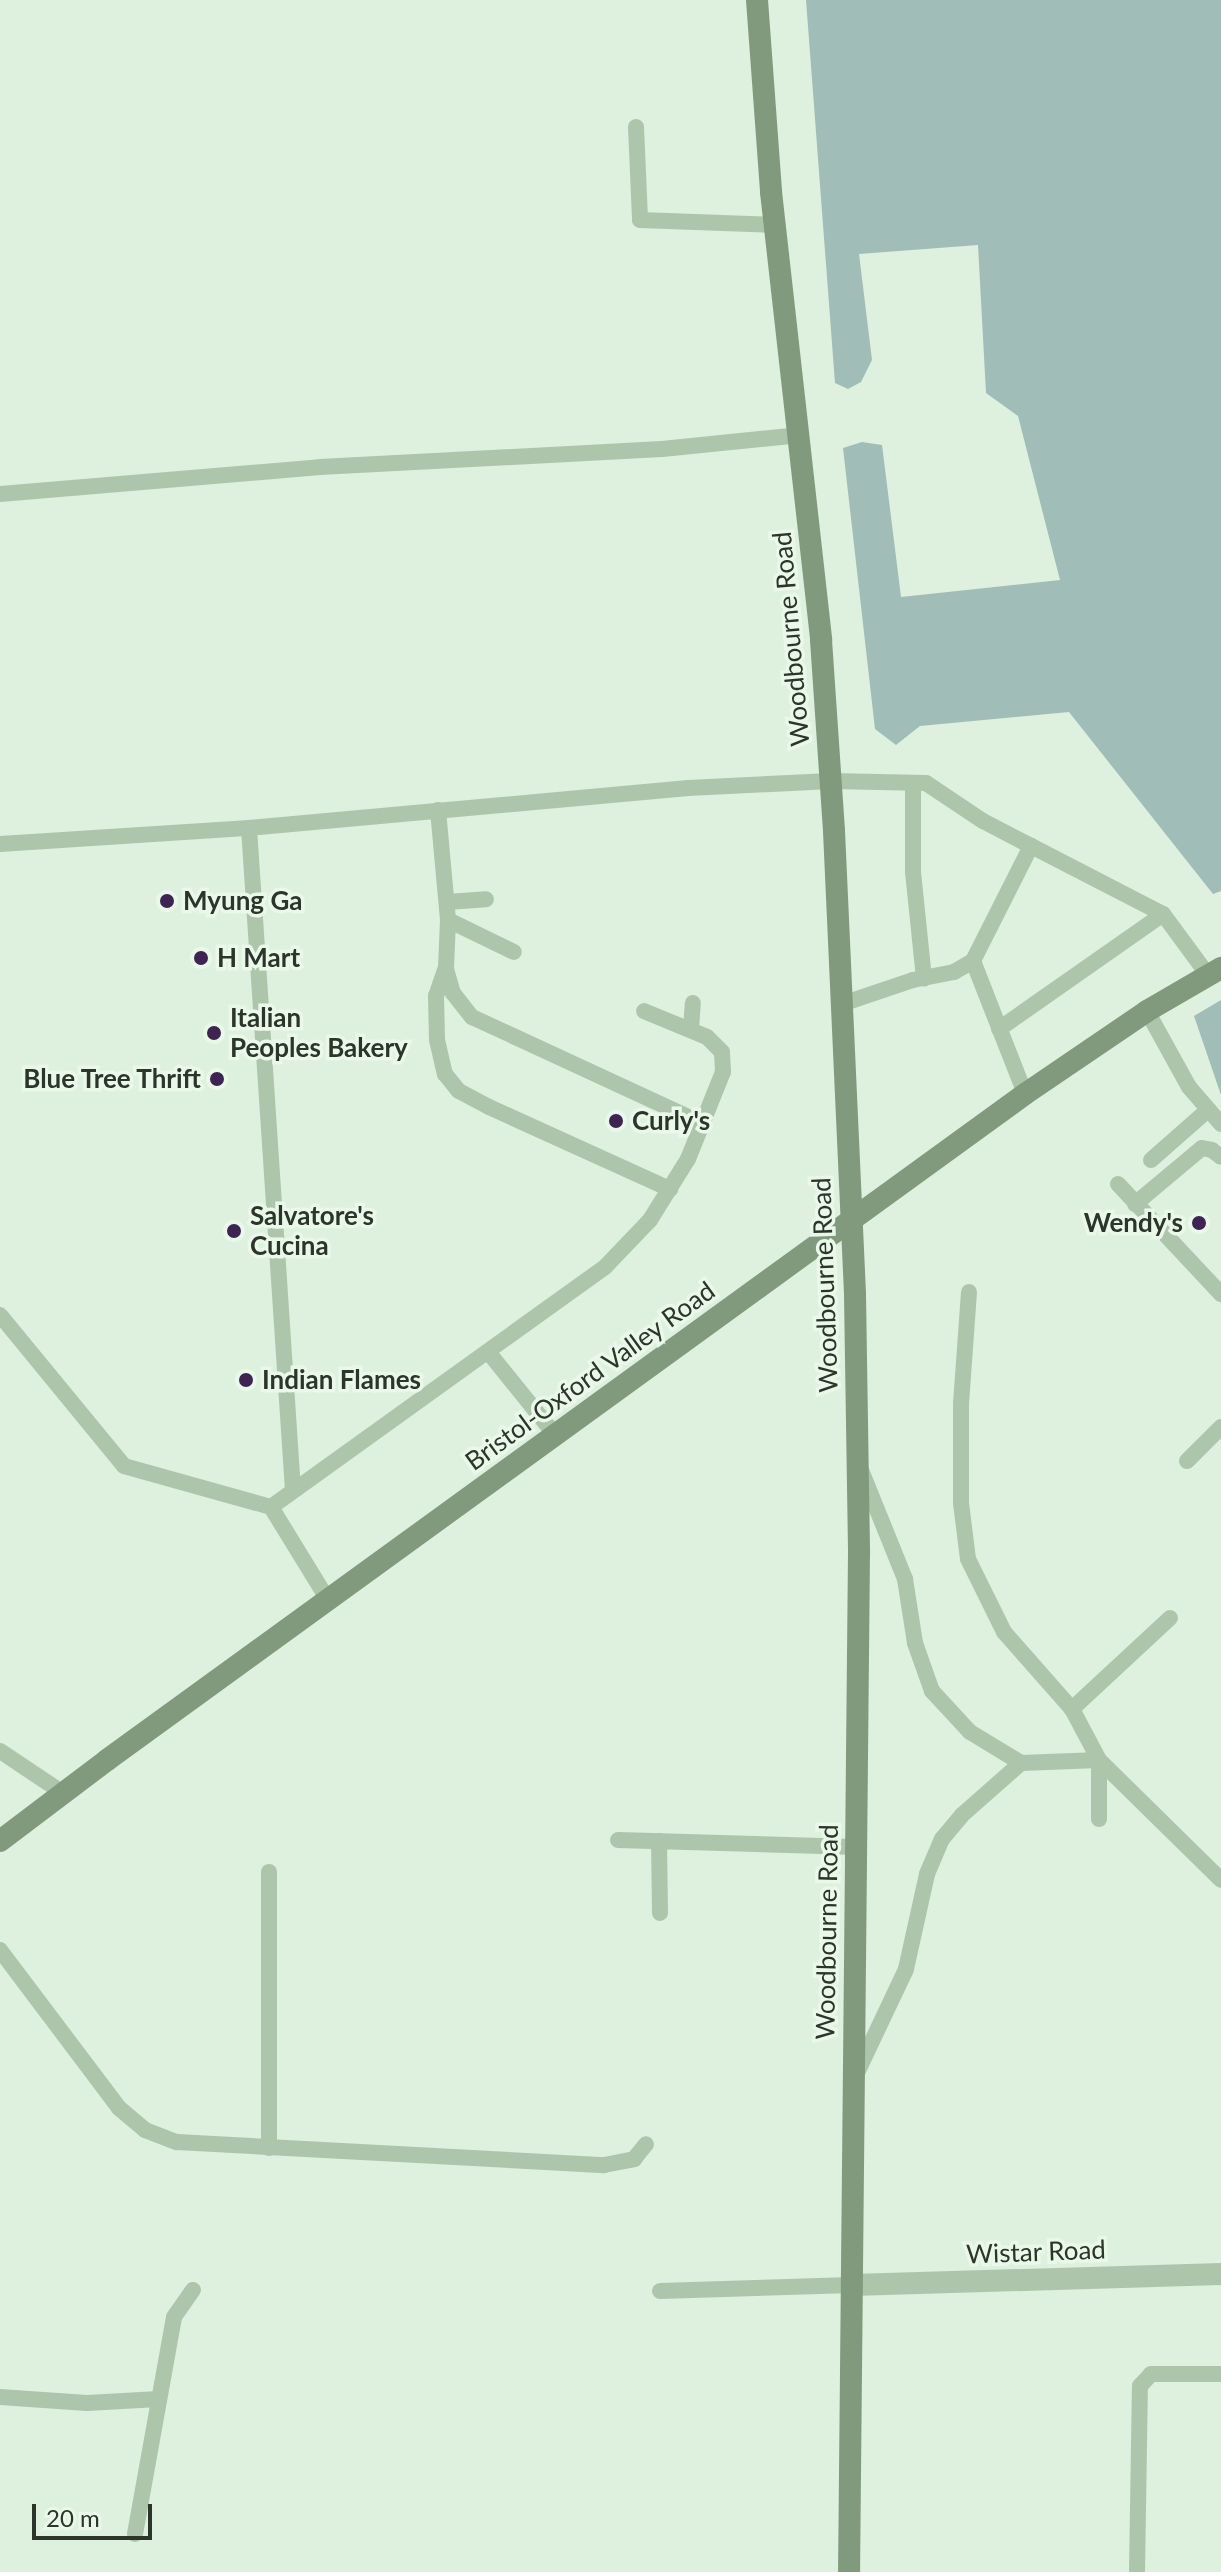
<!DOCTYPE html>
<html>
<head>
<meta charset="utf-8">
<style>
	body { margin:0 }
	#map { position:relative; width:1221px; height:2572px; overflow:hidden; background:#def0de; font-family:Lato,sans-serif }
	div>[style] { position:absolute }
	.green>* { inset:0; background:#a0bdb8 }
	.service>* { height:16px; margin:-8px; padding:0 8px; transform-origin:8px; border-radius:8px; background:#adc6ab }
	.minor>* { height:22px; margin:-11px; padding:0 11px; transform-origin:11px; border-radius:11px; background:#adc6ab }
	.secondary>* { height:22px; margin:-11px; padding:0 11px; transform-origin:11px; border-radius:11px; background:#819a7d }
	.dots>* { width:22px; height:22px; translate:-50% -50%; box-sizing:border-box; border:4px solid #eaf8ea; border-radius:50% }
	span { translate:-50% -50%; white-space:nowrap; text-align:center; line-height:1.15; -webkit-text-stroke:7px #eaf8ea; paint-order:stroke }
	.street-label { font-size:26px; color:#2c3529 }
	.poi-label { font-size:26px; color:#2c3529; font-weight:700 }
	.left { translate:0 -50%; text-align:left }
	.right { translate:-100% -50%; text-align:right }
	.scale { position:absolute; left:32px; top:2504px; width:120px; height:36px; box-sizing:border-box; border:4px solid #2c3529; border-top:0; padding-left:10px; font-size:24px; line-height:28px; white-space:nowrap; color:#2c3529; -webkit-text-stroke:6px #eaf8ea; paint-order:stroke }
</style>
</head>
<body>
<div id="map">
	<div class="green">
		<i style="clip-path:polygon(806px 0,1221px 0,1221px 891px,1213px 894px,1069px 712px,920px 726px,896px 745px,875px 729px,843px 448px,862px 442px,882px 445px,901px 597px,1060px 580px,1018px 416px,986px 393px,978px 245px,859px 254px,872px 360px,861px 382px,848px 389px,835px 383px)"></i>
		<i style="clip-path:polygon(1221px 1000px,1221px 1095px,1194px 1016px)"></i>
	</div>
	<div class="service">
		<i style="left:636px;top:127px;width:93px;rotate:87.5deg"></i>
		<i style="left:640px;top:220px;width:134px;rotate:2.1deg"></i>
		<i style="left:0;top:494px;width:321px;rotate:-4.8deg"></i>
		<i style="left:320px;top:467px;width:342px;rotate:-3deg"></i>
		<i style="left:662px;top:449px;width:139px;rotate:-5.8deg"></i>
		<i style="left:913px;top:783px;width:89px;rotate:90deg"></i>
		<i style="left:913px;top:872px;width:107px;rotate:84.1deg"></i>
		<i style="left:438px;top:810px;width:110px;rotate:84.8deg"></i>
		<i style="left:448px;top:920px;width:47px;rotate:92.4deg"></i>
		<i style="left:446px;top:967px;width:31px;rotate:109deg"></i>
		<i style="left:436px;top:996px;width:44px;rotate:88.7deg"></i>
		<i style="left:437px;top:1040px;width:35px;rotate:77deg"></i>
		<i style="left:445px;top:1074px;width:22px;rotate:51deg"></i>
		<i style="left:459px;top:1091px;width:34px;rotate:28deg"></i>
		<i style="left:489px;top:1107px;width:199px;rotate:24.4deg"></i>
		<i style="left:249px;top:828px;width:441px;rotate:-5.2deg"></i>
		<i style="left:688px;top:788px;width:143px;rotate:-2.8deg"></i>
		<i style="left:831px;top:781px;width:95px;rotate:1.2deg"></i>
		<i style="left:926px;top:783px;width:69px;rotate:33.7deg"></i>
		<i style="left:983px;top:821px;width:54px;rotate:27.5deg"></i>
		<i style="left:1031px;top:846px;width:129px;rotate:116.8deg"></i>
		<i style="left:973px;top:961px;width:22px;rotate:150deg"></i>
		<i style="left:954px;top:972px;width:42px;rotate:169deg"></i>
		<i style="left:913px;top:980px;width:75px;rotate:161.3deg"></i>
		<i style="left:0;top:844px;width:250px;rotate:-3.7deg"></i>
		<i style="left:249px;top:828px;width:664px;rotate:86.2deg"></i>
		<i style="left:447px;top:902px;width:39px;rotate:-4deg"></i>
		<i style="left:1163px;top:914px;width:76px;rotate:53.6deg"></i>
		<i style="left:448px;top:920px;width:73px;rotate:25.9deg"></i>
		<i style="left:973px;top:961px;width:143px;rotate:68.6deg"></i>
		<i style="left:446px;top:969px;width:25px;rotate:74deg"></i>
		<i style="left:453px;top:993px;width:31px;rotate:52deg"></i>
		<i style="left:472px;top:1017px;width:252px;rotate:24.8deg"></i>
		<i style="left:1147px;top:1011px;width:87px;rotate:61.1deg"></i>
		<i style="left:1189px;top:1087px;width:49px;rotate:49.1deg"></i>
		<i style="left:691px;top:1029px;width:26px;rotate:-86deg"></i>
		<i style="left:999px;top:1029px;width:200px;rotate:-35deg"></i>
		<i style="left:1163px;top:914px;width:148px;rotate:-152.7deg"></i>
		<i style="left:1151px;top:1160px;width:76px;rotate:-41.3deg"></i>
		<i style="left:1118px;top:1184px;width:151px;rotate:46.9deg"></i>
		<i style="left:1135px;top:1204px;width:87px;rotate:-39.9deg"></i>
		<i style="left:1202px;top:1148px;width:10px;rotate:11deg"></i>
		<i style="left:1212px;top:1150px;width:11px;rotate:38deg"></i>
		<i style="left:969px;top:1292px;width:112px;rotate:94.1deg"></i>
		<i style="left:961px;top:1404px;width:99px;rotate:90deg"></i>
		<i style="left:961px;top:1503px;width:56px;rotate:82.9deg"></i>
		<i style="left:968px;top:1559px;width:81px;rotate:63.7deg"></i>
		<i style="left:1004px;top:1632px;width:103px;rotate:48.6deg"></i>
		<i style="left:0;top:1315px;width:195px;rotate:50.6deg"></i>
		<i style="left:124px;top:1466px;width:153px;rotate:15.6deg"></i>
		<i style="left:271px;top:1507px;width:109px;rotate:58.5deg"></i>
		<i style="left:489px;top:1353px;width:107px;rotate:51.1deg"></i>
		<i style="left:1187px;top:1461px;width:48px;rotate:-45deg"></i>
		<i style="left:861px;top:1470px;width:118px;rotate:68deg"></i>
		<i style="left:905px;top:1579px;width:65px;rotate:81.1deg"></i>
		<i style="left:915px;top:1643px;width:51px;rotate:70.5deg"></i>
		<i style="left:932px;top:1691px;width:56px;rotate:47.2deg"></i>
		<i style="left:970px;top:1732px;width:60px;rotate:31.3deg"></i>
		<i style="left:1021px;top:1763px;width:78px;rotate:-2.2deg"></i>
		<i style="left:1099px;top:1760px;width:59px;rotate:90deg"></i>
		<i style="left:271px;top:1507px;width:411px;rotate:-35.7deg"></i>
		<i style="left:605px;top:1267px;width:65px;rotate:-46.2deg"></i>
		<i style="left:650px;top:1220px;width:72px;rotate:-58.1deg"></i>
		<i style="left:688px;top:1159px;width:94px;rotate:-68.1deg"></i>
		<i style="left:723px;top:1072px;width:20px;rotate:-93deg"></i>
		<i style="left:722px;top:1052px;width:21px;rotate:-135deg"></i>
		<i style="left:707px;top:1037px;width:68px;rotate:-157.6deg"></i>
		<i style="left:1170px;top:1618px;width:134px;rotate:137.1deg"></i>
		<i style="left:1072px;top:1709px;width:58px;rotate:62.1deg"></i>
		<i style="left:1099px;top:1760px;width:171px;rotate:44.5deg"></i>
		<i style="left:0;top:1751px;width:76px;rotate:33.7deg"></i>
		<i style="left:618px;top:1840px;width:238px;rotate:1.7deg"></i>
		<i style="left:659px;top:1841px;width:72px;rotate:89.2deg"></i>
		<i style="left:269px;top:1872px;width:276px;rotate:90deg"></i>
		<i style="left:0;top:1950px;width:198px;rotate:53deg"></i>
		<i style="left:119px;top:2108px;width:34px;rotate:40deg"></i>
		<i style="left:145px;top:2130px;width:34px;rotate:21deg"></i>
		<i style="left:177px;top:2142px;width:428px;rotate:3.1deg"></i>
		<i style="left:604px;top:2165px;width:31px;rotate:-11deg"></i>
		<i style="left:634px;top:2159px;width:19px;rotate:-51deg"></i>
		<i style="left:856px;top:2075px;width:117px;rotate:-64.7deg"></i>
		<i style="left:906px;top:1969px;width:97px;rotate:-77.5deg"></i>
		<i style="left:927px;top:1874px;width:38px;rotate:-67deg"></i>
		<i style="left:942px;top:1839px;width:31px;rotate:-50deg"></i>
		<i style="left:962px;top:1815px;width:79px;rotate:-41.4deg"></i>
		<i style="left:660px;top:2291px;width:192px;rotate:-1.8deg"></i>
		<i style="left:0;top:2397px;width:87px;rotate:3.9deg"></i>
		<i style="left:87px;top:2403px;width:72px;rotate:-3.2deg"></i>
		<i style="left:135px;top:2534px;width:220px;rotate:-79.8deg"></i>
		<i style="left:174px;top:2317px;width:33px;rotate:-55deg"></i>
		<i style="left:1137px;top:2572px;width:186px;rotate:-89.1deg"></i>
		<i style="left:1140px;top:2386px;width:16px;rotate:-47deg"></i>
		<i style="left:1151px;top:2374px;width:70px"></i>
	</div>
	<div class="minor">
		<i style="left:852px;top:2285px;width:369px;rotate:-1.7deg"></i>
	</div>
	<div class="secondary">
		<i style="left:757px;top:0;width:193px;rotate:85.8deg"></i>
		<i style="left:771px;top:192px;width:451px;rotate:83.6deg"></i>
		<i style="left:821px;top:640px;width:191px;rotate:86.1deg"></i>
		<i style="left:834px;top:831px;width:464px;rotate:87.4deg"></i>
		<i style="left:855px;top:1295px;width:258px;rotate:89.1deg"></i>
		<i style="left:859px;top:1553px;width:1019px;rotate:90.56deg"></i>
		<i style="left:0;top:1841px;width:134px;rotate:-37.1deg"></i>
		<i style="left:107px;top:1760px;width:1134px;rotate:-35.96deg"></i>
		<i style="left:1025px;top:1094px;width:148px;rotate:-34.2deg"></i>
		<i style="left:1147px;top:1011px;width:86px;rotate:-30.2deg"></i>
	</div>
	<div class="dots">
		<i style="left:167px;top:901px;background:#3d2452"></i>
		<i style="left:201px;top:958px;background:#3d2452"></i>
		<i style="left:214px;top:1033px;background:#3d2452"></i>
		<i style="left:217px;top:1079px;background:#3d2452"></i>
		<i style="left:616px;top:1121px;background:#3d2452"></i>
		<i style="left:1199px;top:1223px;background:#3d2452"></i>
		<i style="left:234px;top:1231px;background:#3d2452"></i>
		<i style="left:246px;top:1380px;background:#3d2452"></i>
	</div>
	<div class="street-label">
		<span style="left:791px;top:639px;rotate:-95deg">Woodbourne Road</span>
		<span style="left:825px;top:1285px;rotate:-92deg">Woodbourne Road</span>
		<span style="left:590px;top:1376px;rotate:-36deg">Bristol-Oxford Valley Road</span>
		<span style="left:827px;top:1932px;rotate:-89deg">Woodbourne Road</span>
		<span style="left:1036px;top:2252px;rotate:-2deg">Wistar Road</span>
	</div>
	<div class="poi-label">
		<span class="left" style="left:183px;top:901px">Myung Ga</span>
		<span class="left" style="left:217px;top:958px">H Mart</span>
		<span class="left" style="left:230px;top:1033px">Italian<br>Peoples Bakery</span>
		<span class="right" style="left:201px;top:1079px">Blue Tree Thrift</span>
		<span class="left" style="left:632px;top:1121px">Curly's</span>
		<span class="left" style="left:250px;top:1231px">Salvatore's<br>Cucina</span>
		<span class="right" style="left:1183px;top:1223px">Wendy's</span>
		<span class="left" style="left:262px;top:1380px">Indian Flames</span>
	</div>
	<div class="scale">20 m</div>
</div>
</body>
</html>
